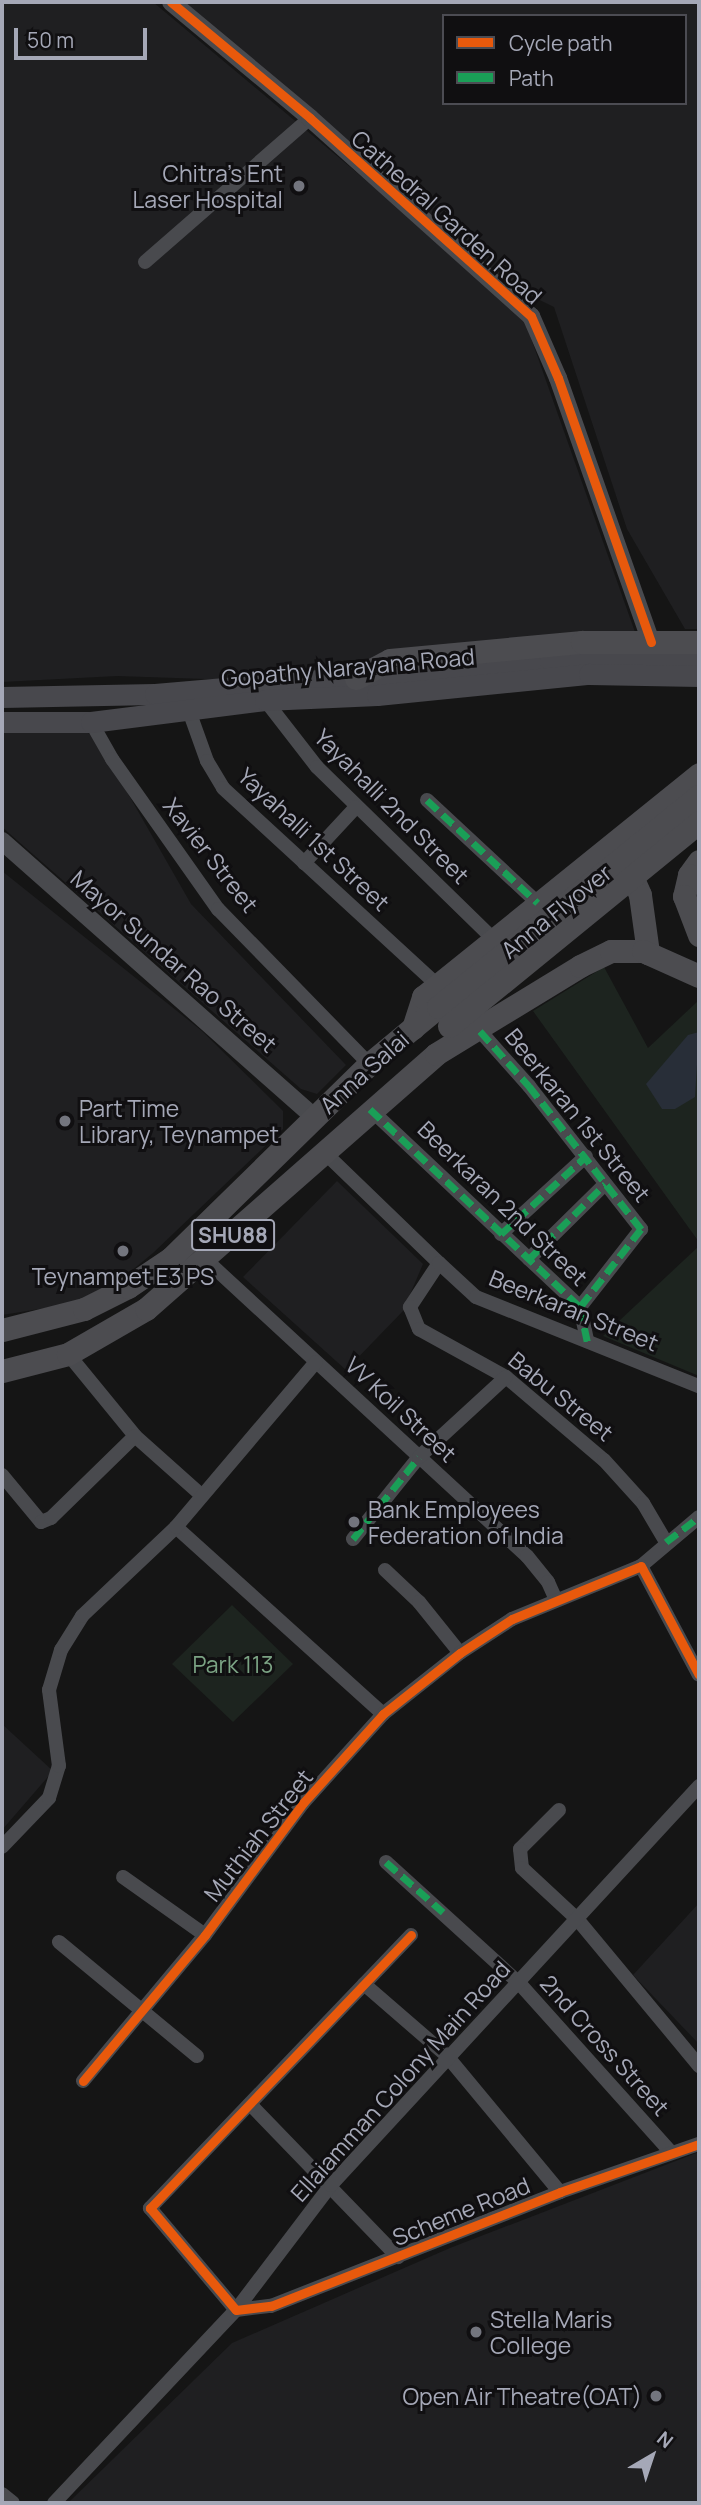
<!DOCTYPE html>
<html>
<head>
<meta charset="utf-8">
<style>
	body { margin:0 }
	#map { position:relative; width:701px; height:2505px; overflow:hidden; background:#151515; font-family:Manrope,sans-serif }
	div>[style] { position:absolute }
	.built>* { inset:0; background:#1f1f21 }
	.green>* { inset:0; background:#1d241f }
	.water>* { inset:0; background:#282e38 }
	.minor>* { height:14px; margin:-7px; padding:0 7px; transform-origin:7px; border-radius:7px; background:#494a4e }
	.tertiary>* { height:18px; margin:-9px; padding:0 9px; transform-origin:9px; border-radius:9px; background:#494a4e }
	.secondary>* { height:21px; margin:-10.5px; padding:0 10.5px; transform-origin:10.5px; border-radius:10.5px; background:#48484d }
	.primary>* { height:23px; margin:-11.5px; padding:0 11.5px; transform-origin:11.5px; border-radius:11.5px; background:#4c4c50 }
	.primary-bridge>* { height:23px; margin:-11.5px; padding:0 11.5px; transform-origin:11.5px; border-radius:11.5px; background:#4c4c50 }
	.quiet>* { height:7px; margin-top:-3.5px; transform-origin:0; background:repeating-linear-gradient(90deg,#1a9f57 0 14px,transparent 0 21px) }
	.cycleway>* { height:9px; margin:-4.5px; padding:0 4.5px; transform-origin:4.5px; border-radius:4.5px; background:#e8590c }
	.dots>* { width:19px; height:19px; translate:-50% -50%; box-sizing:border-box; border:4px solid #100f11; border-radius:50% }
	span { translate:-50% -50%; white-space:nowrap; text-align:center; line-height:1.15; -webkit-text-stroke:6px #100f11; paint-order:stroke }
	.shield-label span { padding:2px 5px; background:#100f11; border:2px solid; border-radius:5px; -webkit-text-stroke-width:0 }
	.shield-label { font-size:21px; color:#a5a8b7; font-weight:700 }
	.poi-label { font-size:23px; color:#a5a8b7 }
	.right { translate:-100% -50%; text-align:right }
	.left { translate:0 -50%; text-align:left }
	.street-label { font-size:23px; color:#a5a8b7 }
	.park-label { font-size:23px; color:#7ba384 }
	.frame { position:absolute; inset:0; border:4px solid #a5a8b7; pointer-events:none }
	.legend { position:absolute; left:442px; top:14px; width:245px; height:91px; box-sizing:border-box; background:#100f11; border:2px solid #4c4c53; margin:0; padding:9px 12px; list-style:none; font-size:21px; color:#a5a8b7 }
	.legend li { display:flex; align-items:center; gap:14px; height:35px }
	.legend b { width:35px; border:2px solid #4c4c53 }
	.north { position:absolute; left:617px; top:2421px; width:70px; height:70px; -webkit-text-stroke:5px #100f11; paint-order:stroke; rotate:39deg; font-size:19px; font-weight:700; line-height:28px; text-align:center; color:#a5a8b7 }
	.north::after { content:''; display:block; margin:auto; width:24px; height:32px; background:#a5a8b7; clip-path:polygon(50% 0,100% 100%,50% 72%,0 100%) }
	.scale { position:absolute; left:14px; top:28px; width:133px; height:32px; box-sizing:border-box; border:4px solid #a5a8b7; border-top:0; padding-left:9px; font-size:21px; line-height:24px; white-space:nowrap; color:#a5a8b7; -webkit-text-stroke:5px #100f11; paint-order:stroke }
</style>
</head>
<body>
<div id="map">
	<div class="built">
		<i style="clip-path:polygon(2px 2px,153px 2px,521px 310px,635px 632px,260px 681px,117px 676px,2px 682px)"></i>
		<i style="clip-path:polygon(evenodd,177px 2px,699px 2px,699px 629px,685px 629px,627px 529px,554px 307px,503px 282px,177px 2px,444px 16px,685px 16px,685px 103px,444px 103px,444px 16px)"></i>
		<i style="clip-path:polygon(81px 730px,95px 736px,191px 904px,346px 1065px,317px 1094px,301px 1089px,2px 827px,2px 732px)"></i>
		<i style="clip-path:polygon(2px 871px,202px 1031px,283px 1111px,283px 1129px,153px 1253px,96px 1300px,2px 1315px)"></i>
		<i style="clip-path:polygon(337px 1181px,423px 1264px,403px 1311px,346px 1370px,243px 1277px)"></i>
		<i style="clip-path:polygon(2px 1724px,53px 1771px,2px 1830px)"></i>
		<i style="clip-path:polygon(699px 1903px,699px 2044px,633px 1975px)"></i>
		<i style="clip-path:polygon(699px 2152px,699px 2503px,68px 2503px,232px 2343px,450px 2248px)"></i>
	</div>
	<div class="green">
		<i style="clip-path:polygon(604px 967px,648px 1048px,699px 1000px,699px 1242px,533px 1011px)"></i>
		<i style="clip-path:polygon(699px 1246px,699px 1376px,603px 1336px)"></i>
		<i style="clip-path:polygon(232px 1605px,293px 1664px,233px 1722px,172px 1664px)"></i>
	</div>
	<div class="water">
		<i style="clip-path:polygon(699px 1032px,695px 1097px,675px 1109px,662px 1109px,646px 1084px,688px 1035px)"></i>
	</div>
	<div class="minor">
		<i style="left:145px;top:262px;width:219px;rotate:-41.1deg"></i>
		<i style="left:265px;top:700px;width:85px;rotate:52.2deg"></i>
		<i style="left:317px;top:767px;width:246px;rotate:44.3deg"></i>
		<i style="left:188px;top:708px;width:56px;rotate:70.3deg"></i>
		<i style="left:207px;top:761px;width:31px;rotate:59deg"></i>
		<i style="left:223px;top:788px;width:291px;rotate:42.6deg"></i>
		<i style="left:91px;top:722px;width:43px;rotate:60.4deg"></i>
		<i style="left:112px;top:759px;width:184px;rotate:54.8deg"></i>
		<i style="left:218px;top:909px;width:216px;rotate:45.7deg"></i>
		<i style="left:427px;top:800px;width:151px;rotate:42.9deg"></i>
		<i style="left:304px;top:863px;width:76px;rotate:-47.1deg"></i>
		<i style="left:480px;top:1031px;width:74px;rotate:48.3deg"></i>
		<i style="left:529px;top:1086px;width:182px;rotate:51.9deg"></i>
		<i style="left:641px;top:1229px;width:99px;rotate:128deg"></i>
		<i style="left:370px;top:1109px;width:289px;rotate:43.3deg"></i>
		<i style="left:580px;top:1307px;width:35px;rotate:78deg"></i>
		<i style="left:326px;top:1154px;width:157px;rotate:44deg"></i>
		<i style="left:439px;top:1263px;width:53px;rotate:123.4deg"></i>
		<i style="left:410px;top:1307px;width:24px;rotate:68deg"></i>
		<i style="left:419px;top:1329px;width:99px;rotate:28.9deg"></i>
		<i style="left:506px;top:1377px;width:128px;rotate:40.3deg"></i>
		<i style="left:604px;top:1460px;width:58px;rotate:47.8deg"></i>
		<i style="left:643px;top:1503px;width:45px;rotate:59.5deg"></i>
		<i style="left:501px;top:1234px;width:115px;rotate:-42.5deg"></i>
		<i style="left:529px;top:1259px;width:107px;rotate:-44.6deg"></i>
		<i style="left:206px;top:1260px;width:437px;rotate:42.7deg"></i>
		<i style="left:527px;top:1556px;width:33px;rotate:51deg"></i>
		<i style="left:548px;top:1582px;width:20px;rotate:66deg"></i>
		<i style="left:439px;top:1263px;width:50px;rotate:42.6deg"></i>
		<i style="left:476px;top:1297px;width:240px;rotate:21.8deg"></i>
		<i style="left:68px;top:1354px;width:106px;rotate:50.7deg"></i>
		<i style="left:135px;top:1436px;width:87px;rotate:41.7deg"></i>
		<i style="left:2px;top:1475px;width:61px;rotate:50.3deg"></i>
		<i style="left:41px;top:1522px;width:11px;rotate:-22deg"></i>
		<i style="left:51px;top:1518px;width:117px;rotate:-44.3deg"></i>
		<i style="left:176px;top:1527px;width:279px;rotate:42.1deg"></i>
		<i style="left:353px;top:1539px;width:105px;rotate:-51.2deg"></i>
		<i style="left:419px;top:1457px;width:118px;rotate:-42.6deg"></i>
		<i style="left:641px;top:1566px;width:76px;rotate:-40.2deg"></i>
		<i style="left:385px;top:1570px;width:47px;rotate:43.3deg"></i>
		<i style="left:419px;top:1602px;width:65px;rotate:51.2deg"></i>
		<i style="left:559px;top:1810px;width:55px;rotate:135deg"></i>
		<i style="left:520px;top:1849px;width:19px;rotate:84deg"></i>
		<i style="left:522px;top:1868px;width:76px;rotate:42.9deg"></i>
		<i style="left:578px;top:1920px;width:190px;rotate:50.3deg"></i>
		<i style="left:2px;top:1847px;width:68px;rotate:-46.2deg"></i>
		<i style="left:49px;top:1798px;width:34px;rotate:-73deg"></i>
		<i style="left:59px;top:1766px;width:77px;rotate:-97.5deg"></i>
		<i style="left:49px;top:1690px;width:42px;rotate:-73.3deg"></i>
		<i style="left:61px;top:1650px;width:40px;rotate:-58deg"></i>
		<i style="left:82px;top:1616px;width:129px;rotate:-43.4deg"></i>
		<i style="left:176px;top:1527px;width:216px;rotate:-49.7deg"></i>
		<i style="left:386px;top:1862px;width:181px;rotate:42.3deg"></i>
		<i style="left:520px;top:1984px;width:226px;rotate:48.1deg"></i>
		<i style="left:123px;top:1877px;width:100px;rotate:35.3deg"></i>
		<i style="left:411px;top:1935px;width:378px;rotate:133.7deg"></i>
		<i style="left:150px;top:2208px;width:133px;rotate:49.9deg"></i>
		<i style="left:236px;top:2310px;width:35px;rotate:-7deg"></i>
		<i style="left:271px;top:2306px;width:311px;rotate:-21.5deg"></i>
		<i style="left:560px;top:2192px;width:147px;rotate:-19.1deg"></i>
		<i style="left:59px;top:1942px;width:179px;rotate:39.6deg"></i>
		<i style="left:364px;top:1984px;width:110px;rotate:40.9deg"></i>
		<i style="left:447px;top:2056px;width:177px;rotate:50.3deg"></i>
		<i style="left:83px;top:2081px;width:190px;rotate:-50.1deg"></i>
		<i style="left:205px;top:1935px;width:164px;rotate:-53.4deg"></i>
		<i style="left:303px;top:1803px;width:120px;rotate:-48deg"></i>
		<i style="left:383px;top:1714px;width:98px;rotate:-38.4deg"></i>
		<i style="left:460px;top:1653px;width:62px;rotate:-33.2deg"></i>
		<i style="left:512px;top:1619px;width:139px;rotate:-22.3deg"></i>
		<i style="left:641px;top:1566px;width:123px;rotate:62deg"></i>
		<i style="left:250px;top:2104px;width:213px;rotate:46deg"></i>
		<i style="left:2px;top:2494px;width:14px;rotate:39deg"></i>
		<i style="left:54px;top:2503px;width:265px;rotate:-46.7deg"></i>
		<i style="left:236px;top:2310px;width:157px;rotate:-52.8deg"></i>
		<i style="left:331px;top:2185px;width:543px;rotate:-47.31deg"></i>
	</div>
	<div class="tertiary">
		<i style="left:171px;top:2px;width:181px;rotate:39.8deg"></i>
		<i style="left:310px;top:118px;width:297px;rotate:41.9deg"></i>
		<i style="left:531px;top:316px;width:68px;rotate:66.5deg"></i>
		<i style="left:558px;top:378px;width:280px;rotate:70.6deg"></i>
		<i style="left:2px;top:841px;width:417px;rotate:41.5deg"></i>
	</div>
	<div class="secondary">
		<i style="left:2px;top:697px;width:153px;rotate:-1.1deg"></i>
		<i style="left:155px;top:694px;width:396px;rotate:-4.9deg"></i>
		<i style="left:550px;top:660px;width:149px;rotate:-0.4deg"></i>
		<i style="left:2px;top:722px;width:89px"></i>
		<i style="left:91px;top:722px;width:175px;rotate:-7.2deg"></i>
		<i style="left:265px;top:700px;width:112px;rotate:-2.6deg"></i>
		<i style="left:377px;top:695px;width:213px;rotate:-5.7deg"></i>
		<i style="left:589px;top:674px;width:110px;rotate:1deg"></i>
	</div>
	<div class="primary">
		<i style="left:356px;top:678px;width:38px;rotate:-28deg"></i>
		<i style="left:390px;top:660px;width:193px;rotate:-5.4deg"></i>
		<i style="left:582px;top:642px;width:117px"></i>
		<i style="left:625px;top:861px;width:37px;rotate:66deg"></i>
		<i style="left:640px;top:895px;width:59px;rotate:82.1deg"></i>
		<i style="left:699px;top:861px;width:17px;rotate:126deg"></i>
		<i style="left:689px;top:875px;width:22px;rotate:103deg"></i>
		<i style="left:684px;top:896px;width:42px;rotate:69deg"></i>
		<i style="left:413px;top:1028px;width:33px;rotate:-72deg"></i>
		<i style="left:423px;top:997px;width:355px;rotate:-38.9deg"></i>
		<i style="left:2px;top:1330px;width:85px;rotate:-14.4deg"></i>
		<i style="left:84px;top:1309px;width:49px;rotate:-26.6deg"></i>
		<i style="left:128px;top:1287px;width:52px;rotate:-34deg"></i>
		<i style="left:171px;top:1258px;width:277px;rotate:-44.4deg"></i>
		<i style="left:369px;top:1064px;width:89px;rotate:-39.6deg"></i>
		<i style="left:2px;top:1371px;width:68px;rotate:-14.4deg"></i>
		<i style="left:68px;top:1354px;width:90px;rotate:-30deg"></i>
		<i style="left:146px;top:1309px;width:386px;rotate:-41.3deg"></i>
		<i style="left:436px;top:1054px;width:169px;rotate:-31.4deg"></i>
		<i style="left:580px;top:966px;width:34px;rotate:-26deg"></i>
		<i style="left:611px;top:951px;width:32px"></i>
		<i style="left:643px;top:951px;width:61px;rotate:24.1deg"></i>
	</div>
	<div class="primary-bridge">
		<i style="left:438px;top:1007px;width:336px;rotate:-39deg"></i>
		<i style="left:449px;top:1026px;width:323px;rotate:-39.2deg"></i>
	</div>
	<div class="quiet">
		<i style="left:427px;top:800px;width:151px;rotate:42.9deg"></i>
		<i style="left:480px;top:1031px;width:74px;rotate:48.3deg"></i>
		<i style="left:529px;top:1086px;width:182px;rotate:51.9deg"></i>
		<i style="left:641px;top:1229px;width:99px;rotate:128deg"></i>
		<i style="left:370px;top:1109px;width:289px;rotate:43.3deg"></i>
		<i style="left:580px;top:1307px;width:35px;rotate:78deg"></i>
		<i style="left:501px;top:1234px;width:115px;rotate:-42.5deg"></i>
		<i style="left:529px;top:1259px;width:107px;rotate:-44.6deg"></i>
		<i style="left:353px;top:1539px;width:105px;rotate:-51.2deg"></i>
		<i style="left:666px;top:1542px;width:41px;rotate:-37.1deg"></i>
		<i style="left:386px;top:1862px;width:76px;rotate:41.3deg"></i>
	</div>
	<div class="cycleway">
		<i style="left:171px;top:2px;width:181px;rotate:39.8deg"></i>
		<i style="left:310px;top:118px;width:297px;rotate:41.9deg"></i>
		<i style="left:531px;top:316px;width:68px;rotate:66.5deg"></i>
		<i style="left:558px;top:378px;width:280px;rotate:70.6deg"></i>
		<i style="left:411px;top:1935px;width:378px;rotate:133.7deg"></i>
		<i style="left:150px;top:2208px;width:133px;rotate:49.9deg"></i>
		<i style="left:236px;top:2310px;width:35px;rotate:-7deg"></i>
		<i style="left:271px;top:2306px;width:311px;rotate:-21.5deg"></i>
		<i style="left:560px;top:2192px;width:147px;rotate:-19.1deg"></i>
		<i style="left:83px;top:2081px;width:190px;rotate:-50.1deg"></i>
		<i style="left:205px;top:1935px;width:164px;rotate:-53.4deg"></i>
		<i style="left:303px;top:1803px;width:120px;rotate:-48deg"></i>
		<i style="left:383px;top:1714px;width:98px;rotate:-38.4deg"></i>
		<i style="left:460px;top:1653px;width:62px;rotate:-33.2deg"></i>
		<i style="left:512px;top:1619px;width:139px;rotate:-22.3deg"></i>
		<i style="left:641px;top:1566px;width:123px;rotate:62deg"></i>
	</div>
	<div class="dots">
		<i style="left:299px;top:186px;background:#73757e"></i>
		<i style="left:65px;top:1121px;background:#73757e"></i>
		<i style="left:123px;top:1251px;background:#73757e"></i>
		<i style="left:354px;top:1522px;background:#73757e"></i>
		<i style="left:476px;top:2332px;background:#73757e"></i>
		<i style="left:656px;top:2396px;background:#73757e"></i>
	</div>
	<div class="shield-label">
		<span style="left:233px;top:1235px">SHU88</span>
	</div>
	<div class="poi-label">
		<span class="right" style="left:283px;top:186px">Chitra's Ent<br>Laser Hospital</span>
		<span class="left" style="left:79px;top:1121px">Part Time<br>Library, Teynampet</span>
		<span style="left:123px;top:1276px">Teynampet E3 PS</span>
		<span class="left" style="left:368px;top:1522px">Bank Employees<br>Federation of India</span>
		<span class="left" style="left:490px;top:2332px">Stella Maris<br>College</span>
		<span class="right" style="left:642px;top:2396px">Open Air Theatre(OAT)</span>
	</div>
	<div class="street-label">
		<span style="left:447px;top:217px;rotate:42deg">Cathedral Garden Road</span>
		<span style="left:348px;top:667px;rotate:-5deg">Gopathy Narayana Road</span>
		<span style="left:392px;top:806px;rotate:45deg">Yayahalli 2nd Street</span>
		<span style="left:314px;top:839px;rotate:43deg">Yayahalli 1st Street</span>
		<span style="left:211px;top:855px;rotate:52deg">Xavier Street</span>
		<span style="left:556px;top:911px;rotate:-39deg">Anna Flyover</span>
		<span style="left:174px;top:961px;rotate:41deg">Mayor Sundar Rao Street</span>
		<span style="left:364px;top:1072px;rotate:-42deg">Anna Salai</span>
		<span style="left:578px;top:1115px;rotate:51deg">Beerkaran 1st Street</span>
		<span style="left:503px;top:1203px;rotate:44deg">Beerkaran 2nd Street</span>
		<span style="left:574px;top:1310px;rotate:22deg">Beerkaran Street</span>
		<span style="left:561px;top:1396px;rotate:39deg">Babu Street</span>
		<span style="left:401px;top:1409px;rotate:43deg">VV Koil Street</span>
		<span style="left:258px;top:1835px;rotate:-52deg">Muthiah Street</span>
		<span style="left:605px;top:2045px;rotate:48deg">2nd Cross Street</span>
		<span style="left:400px;top:2081px;rotate:-48deg">Ellaiamman Colony Main Road</span>
		<span style="left:461px;top:2211px;rotate:-22deg">Scheme Road</span>
	</div>
	<div class="park-label">
		<span style="left:233px;top:1664px">Park 113</span>
	</div>
	<div class="frame"></div>
	<ul class="legend">
	<li><b style="height:9px;background:#e8590c"></b>Cycle path</li>
	<li><b style="height:9px;background:#1a9f57"></b>Path</li>
	</ul>
	<div class="north">N</div>
	<div class="scale">50 m</div>
</div>
</body>
</html>
